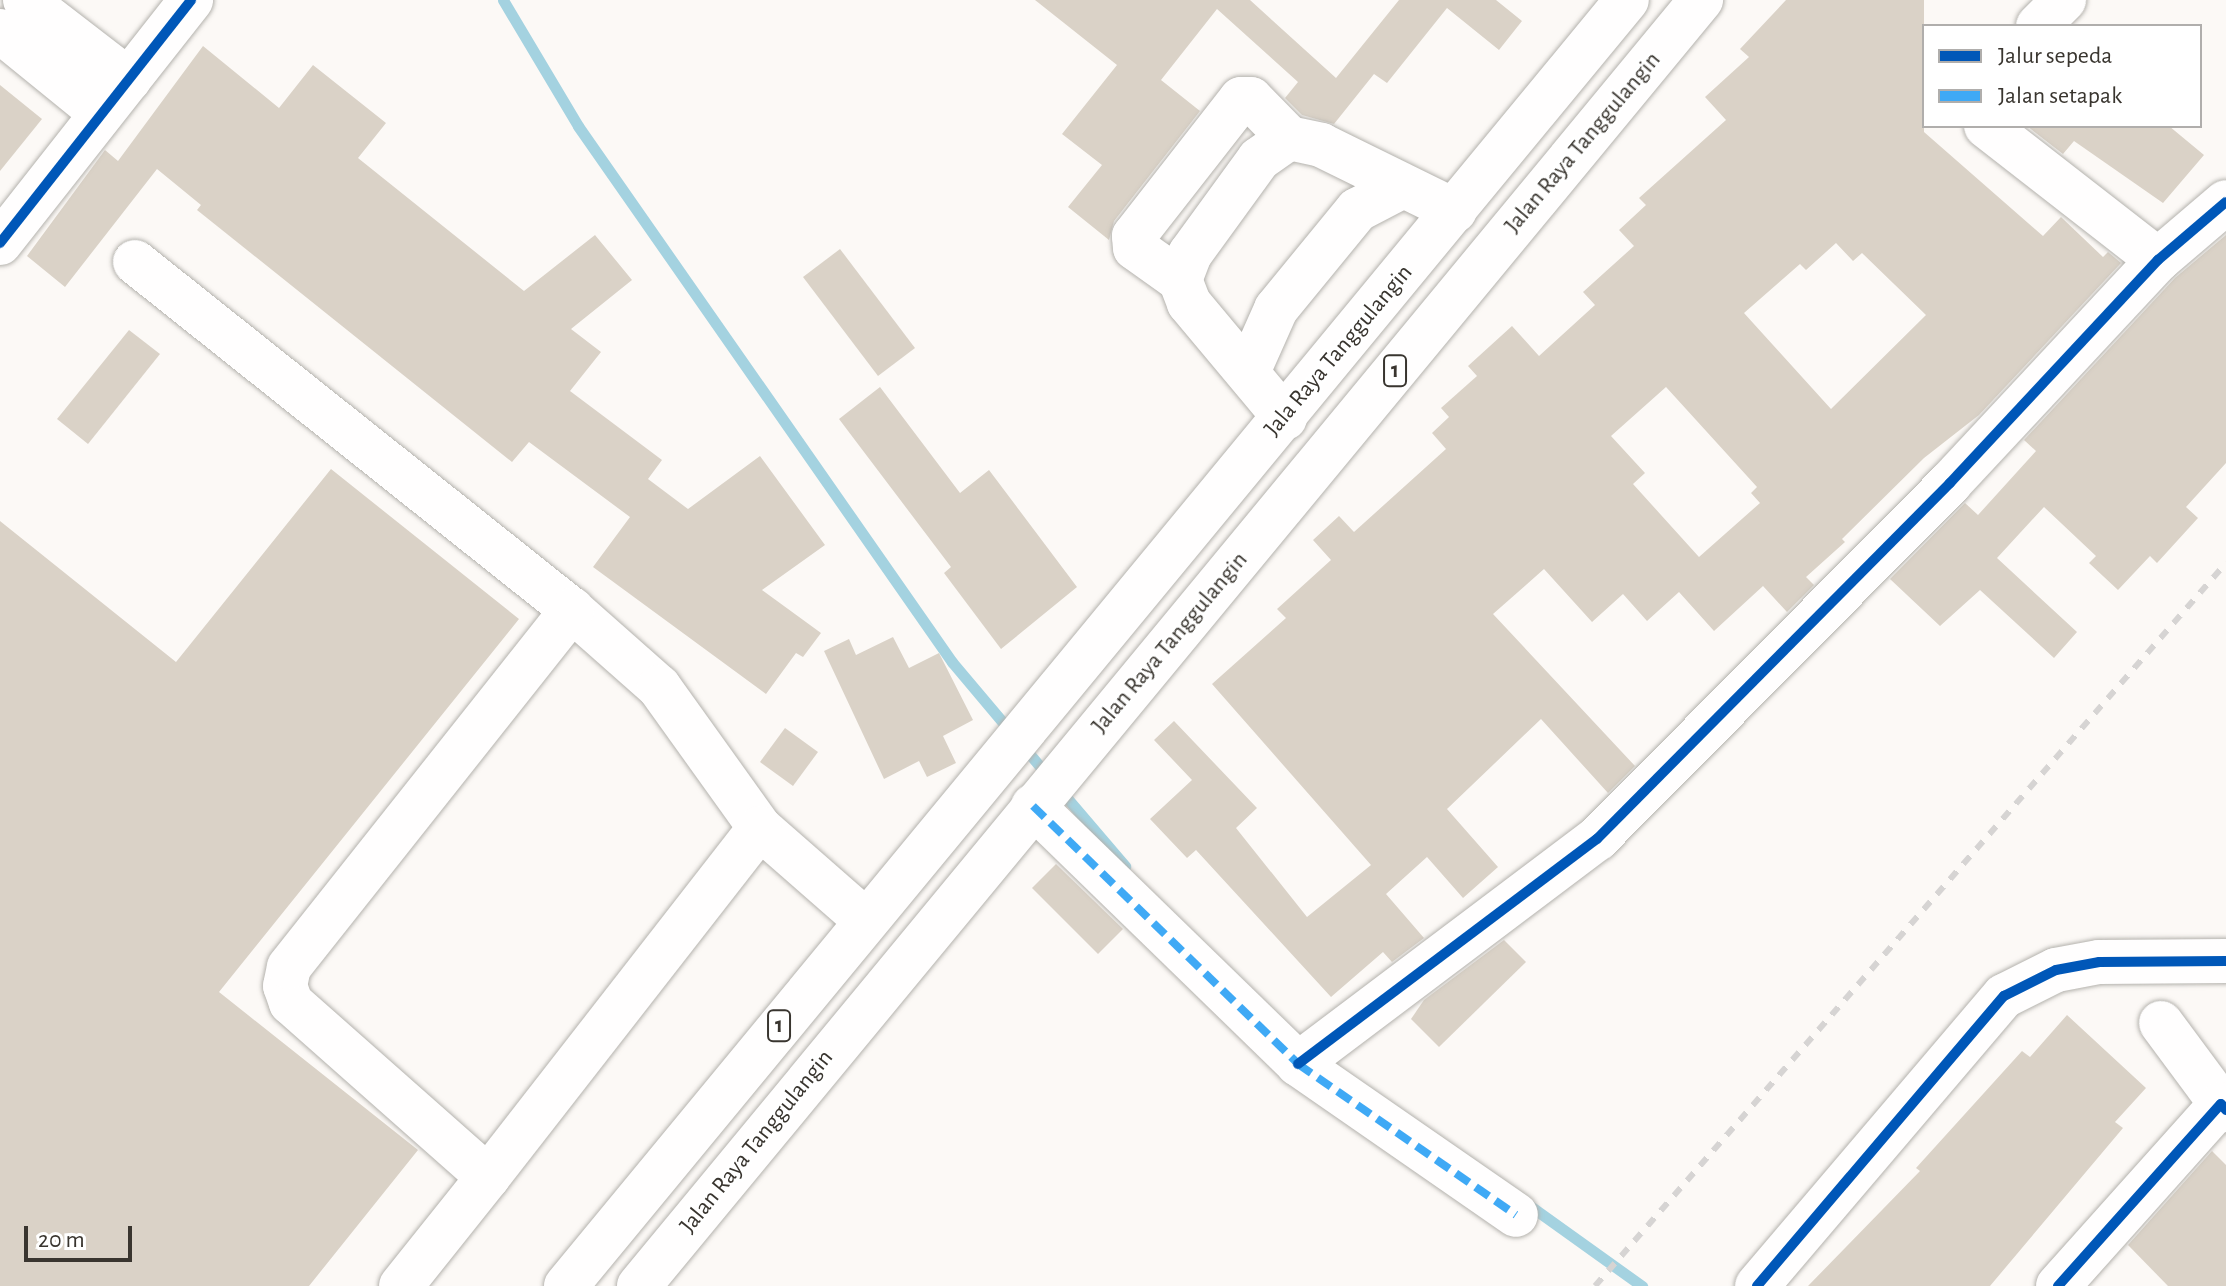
<!DOCTYPE html>
<html>
<head>
<meta charset="utf-8">
<style>
	body { margin:0 }
	#map { position:relative; width:2226px; height:1286px; overflow:hidden; background:#fcf9f6; font-family:"Alegreya Sans",sans-serif }
	div>[style] { position:absolute }
	.stream>* { height:11px; margin:-5.5px; padding:0 5.5px; transform-origin:5.5px; border-radius:5.5px; background:#a4d2e0 }
	.building>* { inset:0; background:#dad2c7 }
	.roads { filter:drop-shadow(0 0 2px #b4b2ad) drop-shadow(0 0 2px #b4b2ad) }
	.minor>* { height:44px; margin:-22px; padding:0 22px; transform-origin:22px; border-radius:22px; background:#fffefe }
	.highway>* { height:44px; margin:-22px; padding:0 22px; transform-origin:22px; border-radius:22px; background:#fffefe }
	.rail>* { height:6px; margin-top:-3px; transform-origin:0; background:repeating-linear-gradient(90deg,#d6d4d3 0 10px,transparent 0 20px) }
	.quiet>* { height:8px; margin-top:-4px; transform-origin:0; background:repeating-linear-gradient(90deg,#3fa9f5 0 16px,transparent 0 24px) }
	.cycleway>* { height:10px; margin:-5px; padding:0 5px; transform-origin:5px; border-radius:5px; background:#0057b8 }
	span { translate:-50% -50%; white-space:nowrap; text-align:center; line-height:1.15; -webkit-text-stroke:6px #fff; paint-order:stroke }
	.shield-label span { padding:2px 6px; background:#fff; border:2px solid; border-radius:6px; -webkit-text-stroke-width:0 }
	.shield-label { font-size:22px; color:#39352f; font-weight:700 }
	.street-label { font-size:24px; color:#39352f }
	.legend { position:absolute; left:1922px; top:24px; width:280px; height:104px; box-sizing:border-box; background:#fff; border:2px solid #b0aeac; margin:0; padding:10px 14px; list-style:none; font-size:24px; color:#39352f }
	.legend li { display:flex; align-items:center; gap:16px; height:40px }
	.legend b { width:40px; border:2px solid #b0aeac }
	.scale { position:absolute; left:24px; top:1226px; width:108px; height:36px; box-sizing:border-box; border:4px solid #39352f; border-top:0; padding-left:10px; font-size:24px; line-height:28px; white-space:nowrap; color:#39352f; -webkit-text-stroke:6px #fff; paint-order:stroke }
</style>
</head>
<body>
<div id="map">
	<div class="stream">
		<i style="left:503px;top:0;width:147px;rotate:59.2deg"></i>
		<i style="left:578px;top:126px;width:654px;rotate:55.09deg"></i>
		<i style="left:952px;top:662px;width:92px;rotate:49.9deg"></i>
		<i style="left:1022px;top:745px;width:39px;rotate:50deg"></i>
		<i style="left:1061px;top:791px;width:99px;rotate:49.5deg"></i>
		<i style="left:1526px;top:1203px;width:143px;rotate:35.6deg"></i>
	</div>
	<div class="building">
		<i style="clip-path:polygon(1035px 0,1250px 0,1336px 78px,1399px 0,1496px 0,1522px 21px,1499px 50px,1447px 8px,1387px 83px,1374px 74px,1334px 124px,1302px 115px,1285px 98px,1298px 82px,1217px 9px,1161px 80px,1200px 111px,1114px 221px,1109px 240px,1068px 207px,1102px 165px,1062px 134px,1117px 65px)"></i>
		<i style="clip-path:polygon(evenodd,1786px 0,1924px 0,1924px 132px,2043px 236px,2061px 217px,2103px 257px,2108px 252px,2121px 263px,1979px 415px,1924px 458px,1842px 539px,1845px 542px,1806px 577px,1814px 585px,1787px 612px,1763px 586px,1714px 631px,1679px 592px,1647px 621px,1623px 594px,1592px 622px,1544px 569px,1493px 614px,1635px 766px,1608px 793px,1541px 719px,1447px 809px,1498px 867px,1463px 898px,1427px 857px,1386px 894px,1424px 938px,1392px 962px,1383px 952px,1331px 997px,1196px 850px,1187px 858px,1150px 819px,1192px 780px,1154px 740px,1174px 721px,1257px 808px,1236px 828px,1307px 917px,1371px 865px,1212px 684px,1286px 618px,1277px 609px,1331px 560px,1313px 540px,1339px 516px,1354px 532px,1446px 449px,1432px 433px,1449px 417px,1441px 408px,1477px 376px,1468px 366px,1512px 326px,1539px 356px,1595px 305px,1583px 292px,1634px 246px,1619px 230px,1646px 205px,1639px 198px,1726px 120px,1705px 97px,1749px 57px,1740px 49px,1786px 0,1836px 243px,1853px 261px,1862px 253px,1926px 315px,1831px 409px,1744px 313px,1800px 264px,1806px 270px,1836px 243px,1786px 0,1666px 387px,1757px 487px,1751px 493px,1760px 503px,1699px 557px,1633px 484px,1645px 473px,1611px 436px,1666px 387px)"></i>
		<i style="clip-path:polygon(203px 46px,279px 108px,313px 65px,386px 123px,358px 158px,524px 291px,595px 235px,632px 280px,571px 329px,601px 352px,570px 391px,662px 460px,648px 479px,688px 509px,760px 456px,825px 545px,762px 590px,821px 633px,803px 657px,796px 653px,766px 694px,593px 567px,630px 517px,529px 442px,512px 462px,197px 210px,201px 205px,157px 169px,65px 287px,27px 256px,105px 150px,118px 161px)"></i>
		<i style="clip-path:polygon(0 85px,42px 119px,0 171px)"></i>
		<i style="clip-path:polygon(2027px 126px,2169px 126px,2204px 155px,2163px 203px,2074px 141px,2063px 154px)"></i>
		<i style="clip-path:polygon(2226px 235px,2226px 463px,2186px 507px,2198px 518px,2157px 563px,2150px 556px,2118px 590px,2089px 563px,2096px 556px,2044px 507px,1997px 558px,2077px 632px,2054px 658px,1980px 590px,1940px 626px,1890px 579px,1965px 503px,1978px 515px,2036px 451px,2024px 440px,2175px 278px)"></i>
		<i style="clip-path:polygon(840px 249px,915px 348px,878px 376px,803px 277px)"></i>
		<i style="clip-path:polygon(129px 330px,160px 354px,88px 444px,57px 419px)"></i>
		<i style="clip-path:polygon(880px 387px,960px 493px,989px 470px,1077px 587px,1001px 649px,944px 573px,951px 567px,839px 419px)"></i>
		<i style="clip-path:polygon(331px 469px,519px 619px,219px 992px,418px 1150px,309px 1286px,0 1286px,0 521px,176px 662px)"></i>
		<i style="clip-path:polygon(893px 637px,909px 668px,939px 653px,973px 720px,943px 736px,956px 763px,927px 777px,919px 761px,884px 779px,824px 651px,849px 639px,856px 655px)"></i>
		<i style="clip-path:polygon(785px 728px,818px 752px,793px 786px,760px 762px)"></i>
		<i style="clip-path:polygon(1056px 864px,1123px 929px,1098px 954px,1032px 888px)"></i>
		<i style="clip-path:polygon(1504px 940px,1526px 962px,1439px 1047px,1411px 1019px,1424px 1000px)"></i>
		<i style="clip-path:polygon(2067px 1015px,2146px 1088px,2115px 1122px,2123px 1128px,1990px 1286px,1808px 1286px,1920px 1171px,1916px 1168px,2022px 1051px,2030px 1057px)"></i>
		<i style="clip-path:polygon(2212px 1151px,2226px 1165px,2226px 1286px,2168px 1286px,2128px 1245px)"></i>
	</div>
	<div class="roads">
		<div class="minor">
			<i style="left:25px;top:0;width:131px;rotate:37.6deg"></i>
			<i style="left:2038px;top:26px;width:37px;rotate:-45deg"></i>
			<i style="left:0;top:31px;width:130px;rotate:39.1deg"></i>
			<i style="left:1986px;top:126px;width:218px;rotate:37.9deg"></i>
			<i style="left:0;top:243px;width:309px;rotate:-51.8deg"></i>
			<i style="left:135px;top:262px;width:559px;rotate:38.53deg"></i>
			<i style="left:572px;top:610px;width:116px;rotate:41.5deg"></i>
			<i style="left:659px;top:687px;width:173px;rotate:54.4deg"></i>
			<i style="left:760px;top:828px;width:140px;rotate:41.2deg"></i>
			<i style="left:1180px;top:280px;width:55px;rotate:-144.6deg"></i>
			<i style="left:1135px;top:248px;width:12px;rotate:-95deg"></i>
			<i style="left:1134px;top:236px;width:174px;rotate:-52deg"></i>
			<i style="left:1241px;top:99px;width:10px"></i>
			<i style="left:1251px;top:99px;width:54px;rotate:45.7deg"></i>
			<i style="left:1248px;top:372px;width:69px;rotate:-66deg"></i>
			<i style="left:1276px;top:309px;width:128px;rotate:-50.7deg"></i>
			<i style="left:1357px;top:210px;width:52px;rotate:-27.6deg"></i>
			<i style="left:1285px;top:418px;width:150px;rotate:-129.9deg"></i>
			<i style="left:1189px;top:303px;width:25px;rotate:-111deg"></i>
			<i style="left:1180px;top:280px;width:28px;rotate:-69deg"></i>
			<i style="left:1190px;top:254px;width:117px;rotate:-54deg"></i>
			<i style="left:1259px;top:159px;width:37px;rotate:-35deg"></i>
			<i style="left:1289px;top:138px;width:33px;rotate:12deg"></i>
			<i style="left:1321px;top:145px;width:149px;rotate:26.2deg"></i>
			<i style="left:1033px;top:806px;width:370px;rotate:44.2deg"></i>
			<i style="left:1298px;top:1064px;width:265px;rotate:34.7deg"></i>
			<i style="left:2161px;top:1023px;width:101px;rotate:53.5deg"></i>
			<i style="left:1298px;top:1064px;width:374px;rotate:-37deg"></i>
			<i style="left:1597px;top:839px;width:501px;rotate:-45.24deg"></i>
			<i style="left:1950px;top:483px;width:305px;rotate:-47deg"></i>
			<i style="left:2158px;top:260px;width:89px;rotate:-40.5deg"></i>
			<i style="left:488px;top:1177px;width:442px;rotate:-52.1deg"></i>
			<i style="left:401px;top:1286px;width:139px;rotate:-51.4deg"></i>
			<i style="left:488px;top:1177px;width:263px;rotate:-138.5deg"></i>
			<i style="left:291px;top:1003px;width:18px;rotate:-109deg"></i>
			<i style="left:285px;top:986px;width:19px;rotate:-78deg"></i>
			<i style="left:289px;top:967px;width:456px;rotate:-51.6deg"></i>
			<i style="left:1757px;top:1286px;width:381px;rotate:-49.6deg"></i>
			<i style="left:2004px;top:996px;width:58px;rotate:-26.6deg"></i>
			<i style="left:2056px;top:970px;width:44px;rotate:-10.5deg"></i>
			<i style="left:2099px;top:962px;width:127px;rotate:-0.5deg"></i>
			<i style="left:2058px;top:1286px;width:244px;rotate:-48.2deg"></i>
			<i style="left:2221px;top:1104px;width:8px;rotate:50deg"></i>
		</div>
		<div class="highway">
			<i style="left:566px;top:1286px;width:1667px;rotate:-50.48deg"></i>
			<i style="left:639px;top:1286px;width:1668px;rotate:-50.45deg"></i>
		</div>
	</div>
	<div class="rail">
		<i style="left:1595px;top:1286px;width:960px;rotate:-48.89deg"></i>
	</div>
	<div class="quiet">
		<i style="left:1033px;top:806px;width:370px;rotate:44.2deg"></i>
		<i style="left:1298px;top:1064px;width:265px;rotate:34.7deg"></i>
	</div>
	<div class="cycleway">
		<i style="left:0;top:243px;width:309px;rotate:-51.8deg"></i>
		<i style="left:1298px;top:1064px;width:374px;rotate:-37deg"></i>
		<i style="left:1597px;top:839px;width:501px;rotate:-45.24deg"></i>
		<i style="left:1950px;top:483px;width:305px;rotate:-47deg"></i>
		<i style="left:2158px;top:260px;width:89px;rotate:-40.5deg"></i>
		<i style="left:1757px;top:1286px;width:381px;rotate:-49.6deg"></i>
		<i style="left:2004px;top:996px;width:58px;rotate:-26.6deg"></i>
		<i style="left:2056px;top:970px;width:44px;rotate:-10.5deg"></i>
		<i style="left:2099px;top:962px;width:127px;rotate:-0.5deg"></i>
		<i style="left:2058px;top:1286px;width:244px;rotate:-48.2deg"></i>
		<i style="left:2221px;top:1104px;width:8px;rotate:50deg"></i>
	</div>
	<div class="shield-label">
		<span style="left:1395px;top:371px">1</span>
		<span style="left:779px;top:1026px">1</span>
	</div>
	<div class="street-label">
		<span style="left:1583px;top:143px;rotate:-50deg">Jalan Raya Tanggulangin</span>
		<span style="left:1339px;top:351px;rotate:-50deg">Jala Raya Tanggulangin</span>
		<span style="left:1170px;top:643px;rotate:-50deg">Jalan Raya Tanggulangin</span>
		<span style="left:757px;top:1142px;rotate:-51deg">Jalan Raya Tanggulangin</span>
	</div>
	<ul class="legend">
	<li><b style="height:10px;background:#0057b8"></b>Jalur sepeda</li>
	<li><b style="height:10px;background:#3fa9f5"></b>Jalan setapak</li>
	</ul>
	<div class="scale">20 m</div>
</div>
</body>
</html>
